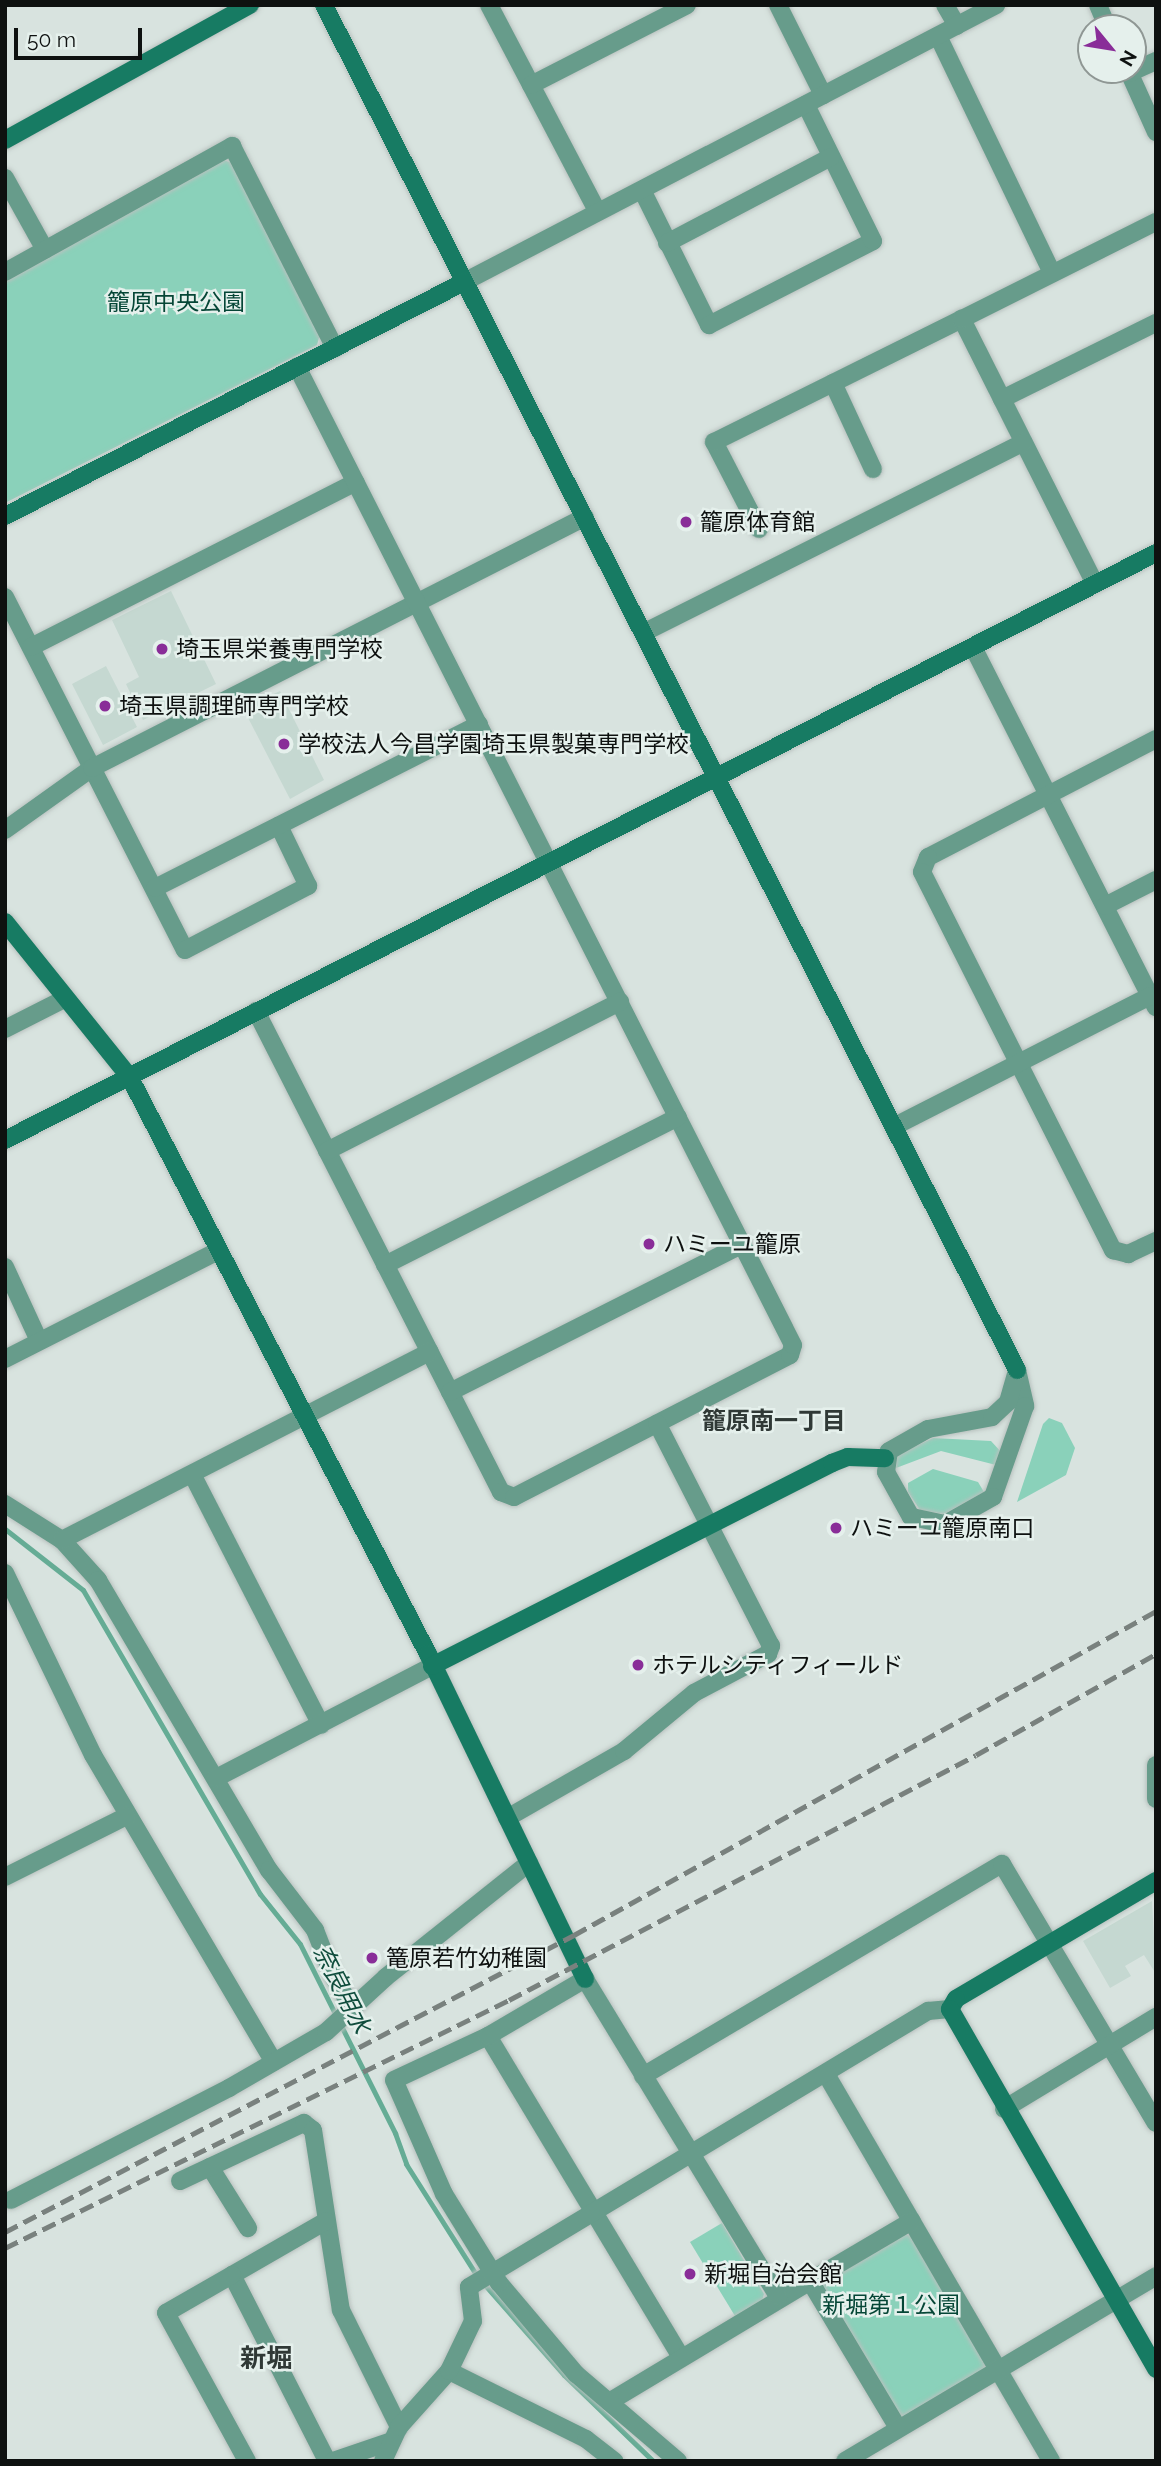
<!DOCTYPE html>
<html>
<head>
<meta charset="utf-8">
<style>
	body { margin:0 }
	#map { position:relative; width:1161px; height:2466px; overflow:hidden; background:#d8e3df; font-family:Raleway,"Noto Sans JP",sans-serif }
	div>[style] { position:absolute }
	.built>* { inset:0; background:#c5d8d1 }
	.green>* { inset:0; background:#8ad1ba }
	.stream>* { height:5px; margin:-2.5px; padding:0 2.5px; transform-origin:2.5px; border-radius:2.5px; background:#65ac95 }
	.roads { filter:drop-shadow(0 0 2px #b8c1be) drop-shadow(0 0 2px #b8c1be) }
	.street>* { height:18px; margin:-9px; padding:0 9px; transform-origin:9px; border-radius:9px; background:#679c8b }
	.secondary>* { height:18px; margin:-9px; padding:0 9px; transform-origin:9px; border-radius:9px; background:#177b63 }
	.rail>* { height:5px; margin-top:-2.5px; transform-origin:0; background:repeating-linear-gradient(90deg,#79817e 0 14px,transparent 0 21px) }
	.dots>* { width:19px; height:19px; translate:-50% -50%; box-sizing:border-box; border:4px solid #e5f0ec; border-radius:50% }
	span { translate:-50% -50%; white-space:nowrap; text-align:center; line-height:1.15; -webkit-text-stroke:5px #e5f0ec; paint-order:stroke }
	.park-label { font-size:23px; color:#054636 }
	.poi-label { font-size:23px; color:#0e1110 }
	.left { translate:0 -50%; text-align:left }
	.neighbourhood-label { font-size:24px; color:#303936; font-weight:700 }
	.water-label { font-size:24px; color:#104d3d; font-style:italic }
	.quarter-label { font-size:26px; color:#303936; font-weight:700 }
	.frame { position:absolute; inset:0; border:7px solid #0e1110; pointer-events:none }
	.north { position:absolute; left:1077px; top:14px; width:70px; height:70px; box-sizing:border-box; background:#e5f0ec; border:2px solid #8f9794; border-radius:50%; rotate:120deg; font-size:19px; font-weight:700; line-height:28px; text-align:center; color:#0e1110 }
	.north::after { content:''; display:block; margin:auto; width:24px; height:32px; background:#892d98; clip-path:polygon(50% 0,100% 100%,50% 72%,0 100%) }
	.scale { position:absolute; left:14px; top:28px; width:128px; height:32px; box-sizing:border-box; border:4px solid #0e1110; border-top:0; padding-left:9px; font-size:21px; line-height:24px; white-space:nowrap; color:#0e1110; -webkit-text-stroke:5px #e5f0ec; paint-order:stroke }
</style>
</head>
<body>
<div id="map">
	<div class="built">
		<i style="clip-path:polygon(171px 591px,216px 684px,143px 720px,126px 684px,139px 677px,112px 620px)"></i>
		<i style="clip-path:polygon(106px 666px,137px 727px,103px 745px,72px 684px)"></i>
		<i style="clip-path:polygon(280px 691px,324px 780px,290px 799px,243px 708px)"></i>
		<i style="clip-path:polygon(1152px 1901px,1156px 1974px,1144px 1955px,1125px 1966px,1131px 1976px,1110px 1988px,1083px 1941px)"></i>
	</div>
	<div class="green">
		<i style="clip-path:polygon(223px 160px,233px 163px,320px 334px,317px 345px,5px 503px,5px 280px)"></i>
		<i style="clip-path:polygon(1049px 1418px,1062px 1423px,1075px 1448px,1066px 1475px,1017px 1502px,1043px 1424px)"></i>
		<i style="clip-path:polygon(933px 1438px,991px 1441px,1002px 1453px,1000px 1466px,941px 1451px,896px 1468px,897px 1455px)"></i>
		<i style="clip-path:polygon(933px 1469px,978px 1482px,984px 1492px,944px 1514px,920px 1510px,908px 1492px,908px 1483px)"></i>
		<i style="clip-path:polygon(722px 2223px,764px 2294px,762px 2301px,735px 2316px,690px 2242px)"></i>
		<i style="clip-path:polygon(905px 2234px,913px 2237px,986px 2362px,984px 2370px,904px 2417px,896px 2416px,821px 2289px,823px 2282px)"></i>
	</div>
	<div class="stream">
		<i style="left:5px;top:1529px;width:99px;rotate:38deg"></i>
		<i style="left:83px;top:1590px;width:352px;rotate:59.8deg"></i>
		<i style="left:260px;top:1894px;width:64px;rotate:51.3deg"></i>
		<i style="left:300px;top:1944px;width:212px;rotate:63.3deg"></i>
		<i style="left:395px;top:2133px;width:33px;rotate:70deg"></i>
		<i style="left:406px;top:2164px;width:133px;rotate:57.6deg"></i>
		<i style="left:477px;top:2276px;width:132px;rotate:48.7deg"></i>
		<i style="left:564px;top:2375px;width:124px;rotate:44deg"></i>
	</div>
	<div class="roads">
		<div class="street">
			<i style="left:489px;top:5px;width:233px;rotate:62.3deg"></i>
			<i style="left:778px;top:5px;width:101px;rotate:63.4deg"></i>
			<i style="left:945px;top:5px;width:24px;rotate:60deg"></i>
			<i style="left:1098px;top:5px;width:25px;rotate:67deg"></i>
			<i style="left:938px;top:36px;width:263px;rotate:64.3deg"></i>
			<i style="left:1128px;top:70px;width:68px;rotate:65.7deg"></i>
			<i style="left:1129px;top:73px;width:30px;rotate:-24deg"></i>
			<i style="left:531px;top:85px;width:175px;rotate:-27.1deg"></i>
			<i style="left:5px;top:178px;width:82px;rotate:60.9deg"></i>
			<i style="left:642px;top:190px;width:151px;rotate:63.6deg"></i>
			<i style="left:709px;top:325px;width:184px;rotate:-27.1deg"></i>
			<i style="left:873px;top:241px;width:152px;rotate:-116.2deg"></i>
			<i style="left:667px;top:243px;width:185px;rotate:-27.7deg"></i>
			<i style="left:5px;top:272px;width:260px;rotate:-29deg"></i>
			<i style="left:232px;top:146px;width:227px;rotate:63deg"></i>
			<i style="left:464px;top:282px;width:600px;rotate:-27.5deg"></i>
			<i style="left:833px;top:383px;width:95px;rotate:65.1deg"></i>
			<i style="left:1002px;top:399px;width:172px;rotate:-26.3deg"></i>
			<i style="left:759px;top:529px;width:98px;rotate:-117.3deg"></i>
			<i style="left:714px;top:442px;width:277px;rotate:-26.4deg"></i>
			<i style="left:1095px;top:584px;width:297px;rotate:-116.7deg"></i>
			<i style="left:962px;top:319px;width:217px;rotate:-26.6deg"></i>
			<i style="left:5px;top:597px;width:396px;rotate:63deg"></i>
			<i style="left:185px;top:950px;width:139px;rotate:-27.5deg"></i>
			<i style="left:308px;top:886px;width:67px;rotate:-115.8deg"></i>
			<i style="left:645px;top:632px;width:423px;rotate:-26.6deg"></i>
			<i style="left:31px;top:647px;width:364px;rotate:-26.9deg"></i>
			<i style="left:973px;top:647px;width:404px;rotate:63.1deg"></i>
			<i style="left:1156px;top:739px;width:257px;rotate:152.6deg"></i>
			<i style="left:928px;top:857px;width:16px;rotate:112deg"></i>
			<i style="left:922px;top:872px;width:424px;rotate:63.2deg"></i>
			<i style="left:1113px;top:1250px;width:16px;rotate:15deg"></i>
			<i style="left:1128px;top:1254px;width:31px;rotate:-25deg"></i>
			<i style="left:5px;top:830px;width:107px;rotate:-35.5deg"></i>
			<i style="left:92px;top:768px;width:553px;rotate:-26.98deg"></i>
			<i style="left:155px;top:888px;width:363px;rotate:-26.8deg"></i>
			<i style="left:1105px;top:906px;width:57px;rotate:-27deg"></i>
			<i style="left:256px;top:1011px;width:540px;rotate:63.01deg"></i>
			<i style="left:501px;top:1492px;width:14px;rotate:21deg"></i>
			<i style="left:514px;top:1497px;width:310px;rotate:-27.2deg"></i>
			<i style="left:790px;top:1355px;width:10px;rotate:-73deg"></i>
			<i style="left:793px;top:1345px;width:1097px;rotate:-116.89deg"></i>
			<i style="left:5px;top:1029px;width:68px;rotate:-26.9deg"></i>
			<i style="left:895px;top:1126px;width:286px;rotate:-27deg"></i>
			<i style="left:327px;top:1151px;width:329px;rotate:-27deg"></i>
			<i style="left:385px;top:1265px;width:328px;rotate:-26.8deg"></i>
			<i style="left:5px;top:1267px;width:81px;rotate:65.3deg"></i>
			<i style="left:5px;top:1359px;width:239px;rotate:-26.9deg"></i>
			<i style="left:1017px;top:1370px;width:37px;rotate:77deg"></i>
			<i style="left:1025px;top:1406px;width:96px;rotate:109.4deg"></i>
			<i style="left:993px;top:1497px;width:55px;rotate:150.6deg"></i>
			<i style="left:945px;top:1524px;width:35px;rotate:-168deg"></i>
			<i style="left:911px;top:1517px;width:51px;rotate:-119.1deg"></i>
			<i style="left:886px;top:1472px;width:21px;rotate:-82deg"></i>
			<i style="left:889px;top:1451px;width:45px;rotate:-29.4deg"></i>
			<i style="left:928px;top:1429px;width:65px;rotate:-10.6deg"></i>
			<i style="left:992px;top:1417px;width:22px;rotate:-43deg"></i>
			<i style="left:1008px;top:1402px;width:33px;rotate:-74deg"></i>
			<i style="left:450px;top:1392px;width:328px;rotate:-26.8deg"></i>
			<i style="left:192px;top:1474px;width:282px;rotate:62.8deg"></i>
			<i style="left:5px;top:1504px;width:67px;rotate:32.3deg"></i>
			<i style="left:62px;top:1540px;width:54px;rotate:48deg"></i>
			<i style="left:98px;top:1580px;width:337px;rotate:59.5deg"></i>
			<i style="left:269px;top:1870px;width:76px;rotate:52.5deg"></i>
			<i style="left:315px;top:1930px;width:49px;rotate:68.6deg"></i>
			<i style="left:333px;top:1976px;width:37px;rotate:59deg"></i>
			<i style="left:62px;top:1540px;width:413px;rotate:-27.1deg"></i>
			<i style="left:5px;top:1573px;width:202px;rotate:64.2deg"></i>
			<i style="left:93px;top:1755px;width:356px;rotate:59.5deg"></i>
			<i style="left:1156px;top:1765px;width:34px;rotate:90deg"></i>
			<i style="left:216px;top:1778px;width:243px;rotate:-27.4deg"></i>
			<i style="left:507px;top:1818px;width:135px;rotate:-29.8deg"></i>
			<i style="left:624px;top:1751px;width:91px;rotate:-39.6deg"></i>
			<i style="left:694px;top:1693px;width:84px;rotate:-27.8deg"></i>
			<i style="left:768px;top:1654px;width:9px;rotate:-69deg"></i>
			<i style="left:771px;top:1646px;width:250px;rotate:-117.1deg"></i>
			<i style="left:5px;top:1877px;width:136px;rotate:-26.6deg"></i>
			<i style="left:488px;top:2036px;width:375px;rotate:59deg"></i>
			<i style="left:826px;top:2074px;width:448px;rotate:59.8deg"></i>
			<i style="left:643px;top:2076px;width:417px;rotate:-30.6deg"></i>
			<i style="left:1002px;top:1864px;width:301px;rotate:59.3deg"></i>
			<i style="left:1004px;top:2109px;width:178px;rotate:-31.2deg"></i>
			<i style="left:210px;top:2167px;width:72px;rotate:58.1deg"></i>
			<i style="left:180px;top:2181px;width:137px;rotate:-25.1deg"></i>
			<i style="left:304px;top:2123px;width:11px;rotate:38deg"></i>
			<i style="left:313px;top:2130px;width:182px;rotate:81.2deg"></i>
			<i style="left:341px;top:2310px;width:131px;rotate:63.6deg"></i>
			<i style="left:11px;top:2200px;width:245px;rotate:-27.2deg"></i>
			<i style="left:229px;top:2088px;width:112px;rotate:-30deg"></i>
			<i style="left:326px;top:2032px;width:81px;rotate:-42.5deg"></i>
			<i style="left:386px;top:1977px;width:183px;rotate:-38.6deg"></i>
			<i style="left:326px;top:2221px;width:108px;rotate:150.1deg"></i>
			<i style="left:232px;top:2275px;width:209px;rotate:62.9deg"></i>
			<i style="left:232px;top:2275px;width:76px;rotate:150.1deg"></i>
			<i style="left:166px;top:2313px;width:169px;rotate:61.3deg"></i>
			<i style="left:449px;top:2371px;width:153px;rotate:26.4deg"></i>
			<i style="left:586px;top:2439px;width:36px;rotate:38deg"></i>
			<i style="left:609px;top:2402px;width:235px;rotate:-31deg"></i>
			<i style="left:898px;top:2428px;width:171px;rotate:-120.9deg"></i>
			<i style="left:810px;top:2281px;width:118px;rotate:-30.5deg"></i>
			<i style="left:333px;top:2461px;width:62px;rotate:-18.7deg"></i>
			<i style="left:383px;top:2461px;width:38px;rotate:-65deg"></i>
			<i style="left:399px;top:2427px;width:75px;rotate:-48.2deg"></i>
			<i style="left:449px;top:2371px;width:55px;rotate:-64.4deg"></i>
			<i style="left:473px;top:2321px;width:34px;rotate:-97deg"></i>
			<i style="left:469px;top:2287px;width:536px;rotate:-31.02deg"></i>
			<i style="left:928px;top:2011px;width:22px;rotate:-5deg"></i>
			<i style="left:678px;top:2461px;width:134px;rotate:-139.5deg"></i>
			<i style="left:576px;top:2374px;width:119px;rotate:-130.2deg"></i>
			<i style="left:499px;top:2283px;width:105px;rotate:-121.7deg"></i>
			<i style="left:444px;top:2194px;width:124px;rotate:-113.7deg"></i>
			<i style="left:394px;top:2080px;width:104px;rotate:-25.1deg"></i>
			<i style="left:488px;top:2036px;width:113px;rotate:-30.4deg"></i>
			<i style="left:585px;top:1979px;width:371px;rotate:58.7deg"></i>
			<i style="left:845px;top:2461px;width:362px;rotate:-30.7deg"></i>
		</div>
		<div class="secondary">
			<i style="left:324px;top:5px;width:1531px;rotate:63.08deg"></i>
			<i style="left:5px;top:140px;width:280px;rotate:-28.9deg"></i>
			<i style="left:5px;top:516px;width:515px;rotate:-27.01deg"></i>
			<i style="left:5px;top:922px;width:198px;rotate:51.2deg"></i>
			<i style="left:129px;top:1076px;width:651px;rotate:62.65deg"></i>
			<i style="left:428px;top:1654px;width:361px;rotate:64.2deg"></i>
			<i style="left:5px;top:1140px;width:1292px;rotate:-27.02deg"></i>
			<i style="left:432px;top:1666px;width:449px;rotate:-26.9deg"></i>
			<i style="left:832px;top:1463px;width:17px;rotate:-21deg"></i>
			<i style="left:848px;top:1457px;width:37px;rotate:2deg"></i>
			<i style="left:1156px;top:1881px;width:232px;rotate:149.5deg"></i>
			<i style="left:956px;top:1999px;width:12px;rotate:121deg"></i>
			<i style="left:950px;top:2009px;width:415px;rotate:60.2deg"></i>
		</div>
	</div>
	<div class="rail">
		<i style="left:5px;top:2232px;width:642px;rotate:-27.56deg"></i>
		<i style="left:574px;top:1935px;width:666px;rotate:-29.1deg"></i>
		<i style="left:5px;top:2248px;width:562px;rotate:-26.2deg"></i>
		<i style="left:509px;top:2000px;width:527px;rotate:-27.68deg"></i>
		<i style="left:976px;top:1755px;width:206px;rotate:-29.3deg"></i>
	</div>
	<div class="dots">
		<i style="left:686px;top:522px;background:#892d98"></i>
		<i style="left:162px;top:649px;background:#892d98"></i>
		<i style="left:105px;top:706px;background:#892d98"></i>
		<i style="left:284px;top:744px;background:#892d98"></i>
		<i style="left:649px;top:1244px;background:#892d98"></i>
		<i style="left:836px;top:1528px;background:#892d98"></i>
		<i style="left:638px;top:1665px;background:#892d98"></i>
		<i style="left:372px;top:1958px;background:#892d98"></i>
		<i style="left:690px;top:2274px;background:#892d98"></i>
	</div>
	<div class="park-label">
		<span style="left:176px;top:302px">籠原中央公園</span>
		<span style="left:891px;top:2305px">新堀第１公園</span>
	</div>
	<div class="poi-label">
		<span class="left" style="left:700px;top:522px">籠原体育館</span>
		<span class="left" style="left:176px;top:649px">埼玉県栄養専門学校</span>
		<span class="left" style="left:119px;top:706px">埼玉県調理師専門学校</span>
		<span class="left" style="left:298px;top:744px">学校法人今昌学園埼玉県製菓専門学校</span>
		<span class="left" style="left:663px;top:1244px">ハミーユ籠原</span>
		<span class="left" style="left:850px;top:1528px">ハミーユ籠原南口</span>
		<span class="left" style="left:652px;top:1665px">ホテルシティフィールド</span>
		<span class="left" style="left:386px;top:1958px">篭原若竹幼稚園</span>
		<span class="left" style="left:704px;top:2274px">新堀自治会館</span>
	</div>
	<div class="neighbourhood-label">
		<span style="left:774px;top:1421px">籠原南一丁目</span>
	</div>
	<div class="water-label">
		<span style="left:342px;top:1989px;rotate:63deg">奈良用水</span>
	</div>
	<div class="quarter-label">
		<span style="left:266px;top:2359px">新堀</span>
	</div>
	<div class="frame"></div>
	<div class="north">N</div>
	<div class="scale">50 m</div>
</div>
</body>
</html>
